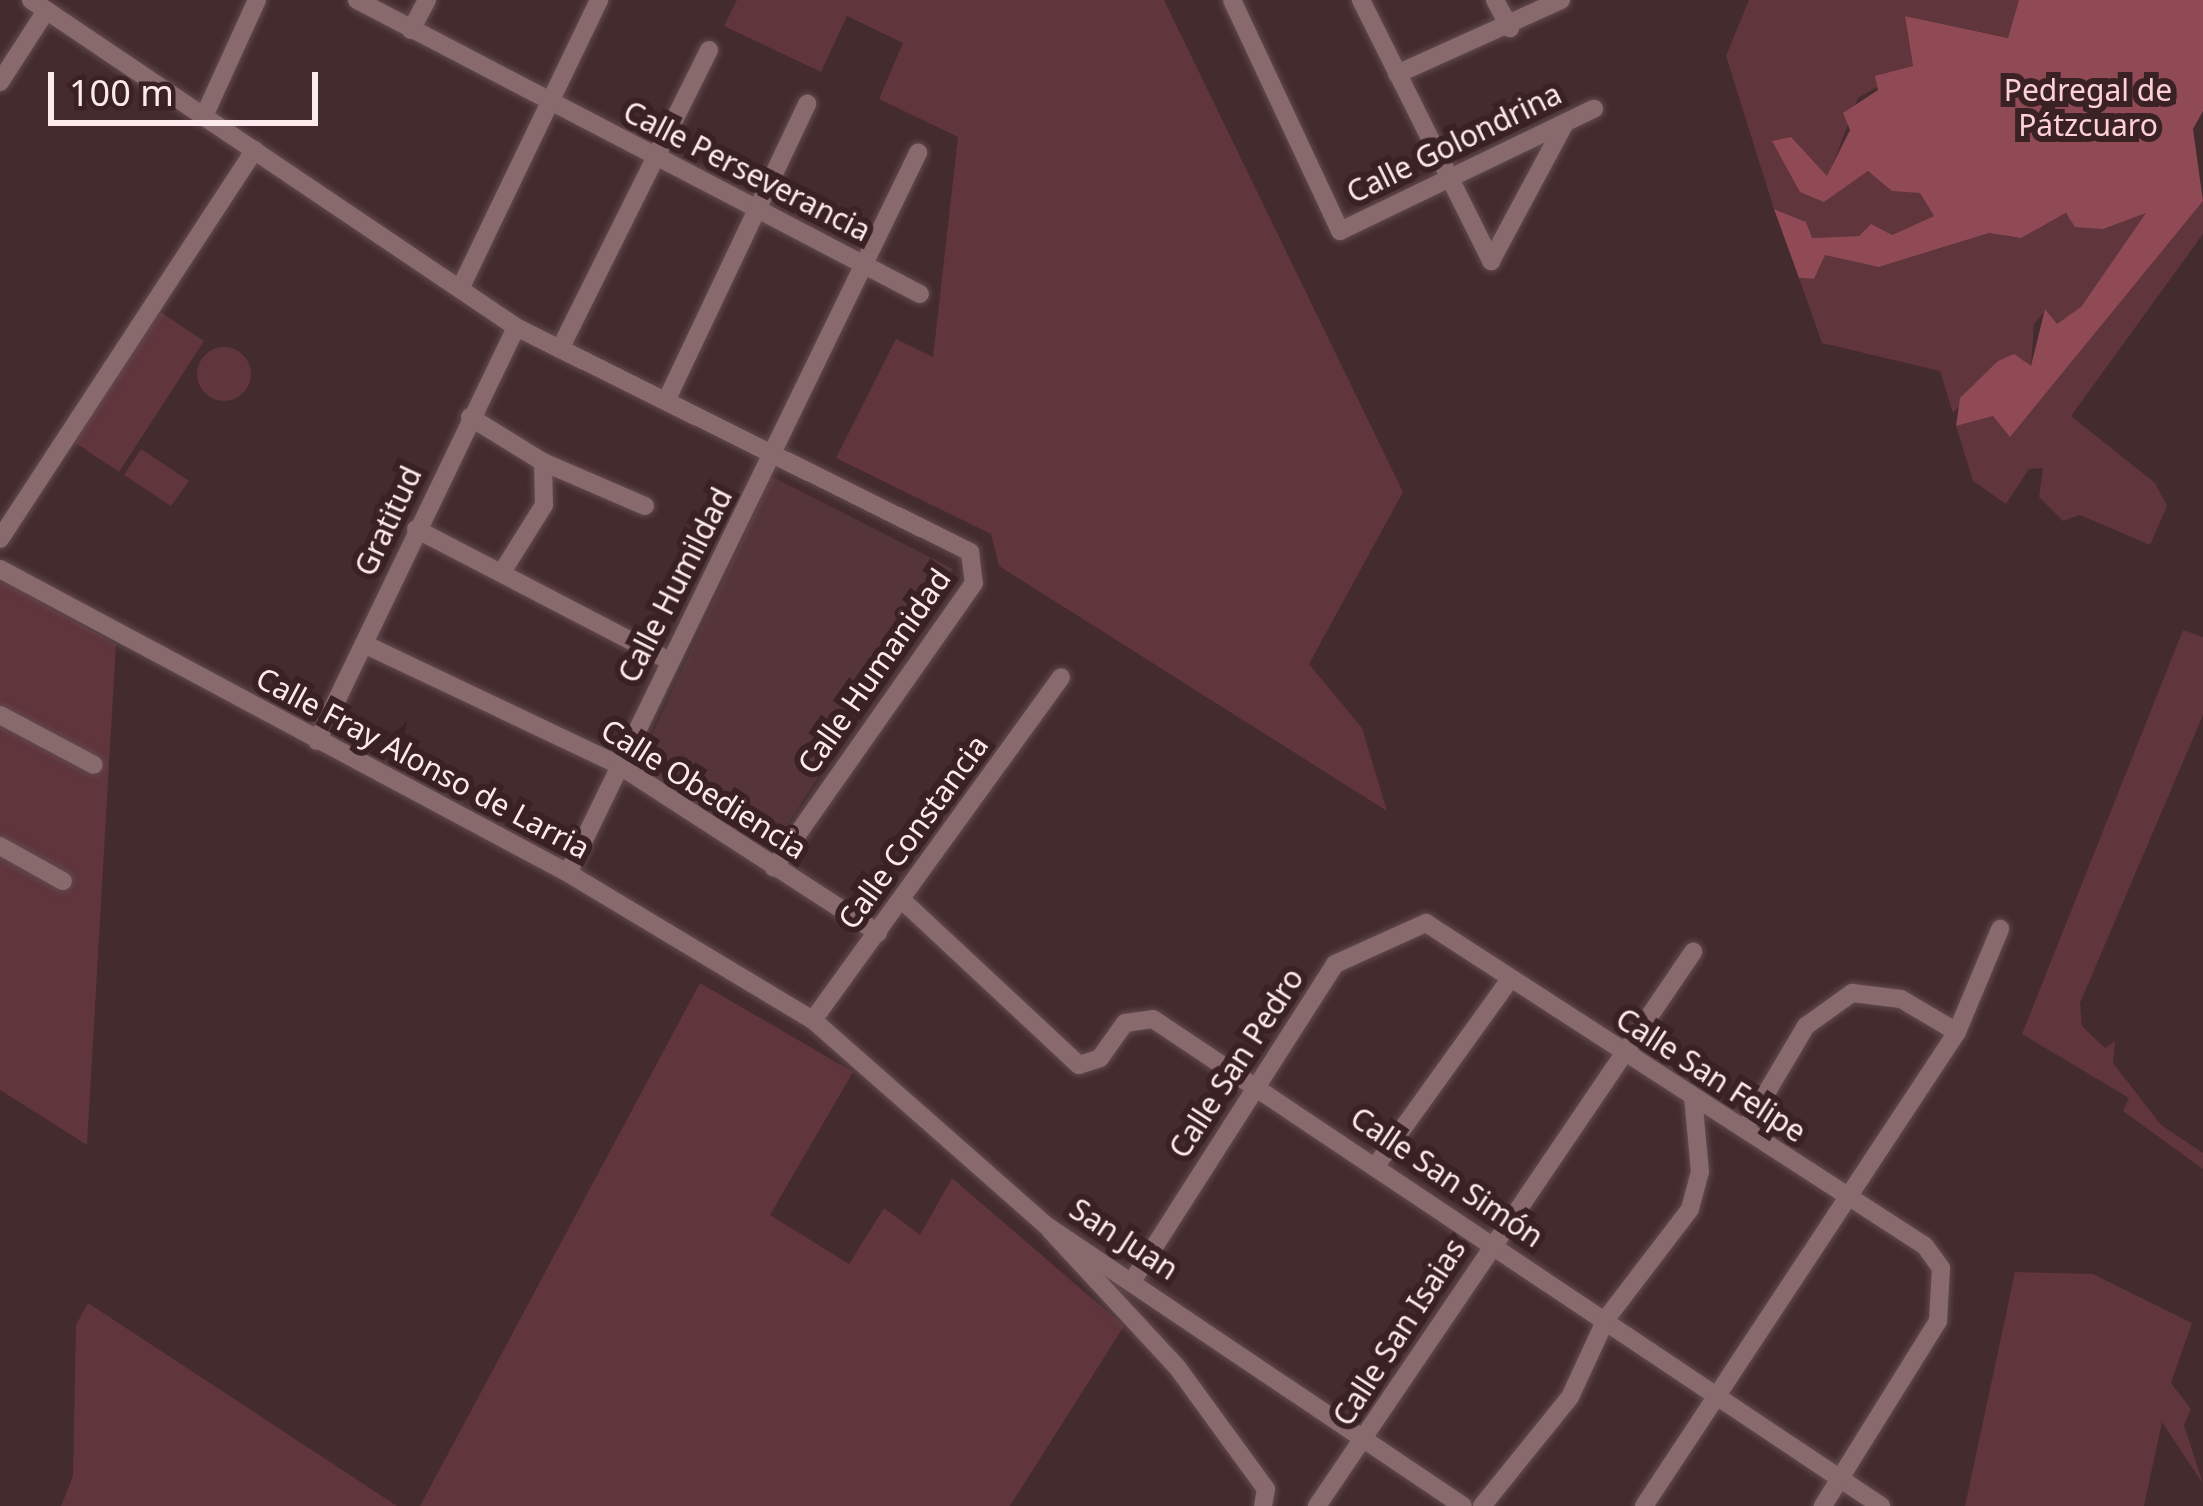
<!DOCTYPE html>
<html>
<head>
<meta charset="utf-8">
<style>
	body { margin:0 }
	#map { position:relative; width:2203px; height:1506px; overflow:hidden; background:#442b2e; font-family:"Noto Sans",sans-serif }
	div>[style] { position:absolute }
	.built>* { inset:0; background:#553539 }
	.green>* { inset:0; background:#60353c }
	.round { border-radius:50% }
	.forest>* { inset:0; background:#904a55 }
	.roads { filter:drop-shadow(0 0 3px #614a4e) drop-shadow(0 0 3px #614a4e) }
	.minor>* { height:18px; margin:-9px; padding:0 9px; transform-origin:9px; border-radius:9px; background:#886a6d }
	span { translate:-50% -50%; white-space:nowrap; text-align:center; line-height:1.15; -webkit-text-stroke:12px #3a2124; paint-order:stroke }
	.park-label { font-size:30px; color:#fdd1d6 }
	.street-label { font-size:30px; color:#fceaec }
	.scale { position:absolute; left:48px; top:72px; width:270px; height:54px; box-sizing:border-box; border:6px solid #fceaec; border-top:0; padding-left:15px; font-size:36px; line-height:42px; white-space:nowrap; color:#fceaec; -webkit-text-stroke:9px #3a2124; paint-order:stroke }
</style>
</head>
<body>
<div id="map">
	<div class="built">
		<i style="clip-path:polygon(771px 476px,953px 569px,772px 848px,637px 768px)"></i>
	</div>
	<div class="green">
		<i style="clip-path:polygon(737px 0,1164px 0,1403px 492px,1309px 664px,1362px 728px,1387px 811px,999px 566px,991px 534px,836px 458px,896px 339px,933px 357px,958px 137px,879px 99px,903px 43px,847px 16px,821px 72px,724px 26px)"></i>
		<i style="clip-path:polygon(1749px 0,2019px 0,2009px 38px,1905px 16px,1913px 66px,1858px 98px,1828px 177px,1791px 138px,1824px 202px,1868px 171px,1920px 193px,1934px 216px,1892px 235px,1811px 238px,1806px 222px,1774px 209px,1726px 56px)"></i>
		<i style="clip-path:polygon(2203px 201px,2203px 234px,2071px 416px,2155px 483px,2167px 506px,2150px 545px,2080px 515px,2063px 521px,2039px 497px,2043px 468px,2029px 469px,2006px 504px,1973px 481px,1956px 426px,1993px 416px,2010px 436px)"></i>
		<i style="clip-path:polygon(2137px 209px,2147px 213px,2081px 307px,2057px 325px,2046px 310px,2034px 324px,2031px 367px,1998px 361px,1953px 413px,1940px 371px,1822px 343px,1799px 278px,1814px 279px,1825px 254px,1880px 267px,1989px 233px,2021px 238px,2067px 213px)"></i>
		<i style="clip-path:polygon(159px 311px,204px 341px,119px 472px,74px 442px)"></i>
		<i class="round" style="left:197px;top:347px;width:54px;height:54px"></i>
		<i style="clip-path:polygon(141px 449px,189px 481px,171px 506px,124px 475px)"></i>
		<i style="clip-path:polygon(0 579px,116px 644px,87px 1145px,0 1090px)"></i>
		<i style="clip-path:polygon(2183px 630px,2203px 637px,2203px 715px,2080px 1003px,2082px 1026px,2105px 1048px,2115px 1041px,2113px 1063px,2161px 1125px,2203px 1153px,2203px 1169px,2123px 1111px,2129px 1098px,2022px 1034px)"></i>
		<i style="clip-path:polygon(700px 983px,853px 1072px,770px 1215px,849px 1264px,884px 1208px,920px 1235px,952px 1178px,1124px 1326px,1010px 1506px,420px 1506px)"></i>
		<i style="clip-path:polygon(2015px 1272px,2093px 1274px,2192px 1323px,2171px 1383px,2191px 1409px,2184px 1425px,2203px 1484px,2162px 1422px,2144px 1506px,1965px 1506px)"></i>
		<i style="clip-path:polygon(88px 1303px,397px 1506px,61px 1506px,73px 1476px,76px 1325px)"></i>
	</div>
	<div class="forest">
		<i style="clip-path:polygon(2019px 0,2203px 0,2203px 111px,2193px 129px,2203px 201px,2010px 437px,1993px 416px,1956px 426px,1960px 398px,1998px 361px,2014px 354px,2031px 366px,2045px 309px,2057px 324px,2081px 307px,2146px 213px,2103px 229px,2075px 227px,2066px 213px,2021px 238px,1989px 233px,1879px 267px,1825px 255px,1814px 279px,1799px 278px,1774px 209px,1806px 222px,1812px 238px,1859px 236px,1871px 224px,1892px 235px,1934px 216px,1920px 193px,1892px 191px,1868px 171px,1824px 202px,1800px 192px,1772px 141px,1791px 137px,1827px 176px,1850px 130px,1843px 113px,1878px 90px,1875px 76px,1913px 66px,1905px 16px,2008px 38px)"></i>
	</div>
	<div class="roads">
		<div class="minor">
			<i style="left:31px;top:0;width:585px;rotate:33.99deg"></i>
			<i style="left:516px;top:327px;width:507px;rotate:26.36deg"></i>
			<i style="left:970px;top:552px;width:31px;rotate:83deg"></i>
			<i style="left:974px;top:583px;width:348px;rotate:125.1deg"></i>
			<i style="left:357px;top:0;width:635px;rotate:27.57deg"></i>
			<i style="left:1232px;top:0;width:255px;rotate:64.9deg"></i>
			<i style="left:1340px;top:231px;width:282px;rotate:-25.7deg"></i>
			<i style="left:1361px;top:0;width:292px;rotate:63.5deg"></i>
			<i style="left:1495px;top:0;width:32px;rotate:62deg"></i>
			<i style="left:411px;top:30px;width:34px;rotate:-62deg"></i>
			<i style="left:1397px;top:74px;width:180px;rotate:-24.3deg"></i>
			<i style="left:0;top:82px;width:85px;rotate:-57.1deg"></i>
			<i style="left:205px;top:114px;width:125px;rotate:-65.5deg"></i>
			<i style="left:1491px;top:261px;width:157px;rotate:-61.8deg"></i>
			<i style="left:460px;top:289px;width:321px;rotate:-64.3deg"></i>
			<i style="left:560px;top:349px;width:334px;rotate:-63.5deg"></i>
			<i style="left:667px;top:399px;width:327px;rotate:-64.6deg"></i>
			<i style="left:470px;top:417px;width:86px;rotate:31.7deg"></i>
			<i style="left:543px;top:462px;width:43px;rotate:88.7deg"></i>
			<i style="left:544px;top:505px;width:75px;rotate:122deg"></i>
			<i style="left:543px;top:462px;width:111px;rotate:23.3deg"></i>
			<i style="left:416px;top:529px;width:284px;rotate:27.5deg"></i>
			<i style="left:0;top:539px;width:465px;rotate:-56.8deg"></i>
			<i style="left:0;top:569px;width:644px;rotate:28.16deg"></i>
			<i style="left:568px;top:873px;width:286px;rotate:31deg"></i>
			<i style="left:813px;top:1020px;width:312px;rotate:41.4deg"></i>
			<i style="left:1047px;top:1226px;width:501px;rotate:33.94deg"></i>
			<i style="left:364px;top:644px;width:280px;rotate:25.4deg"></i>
			<i style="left:617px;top:764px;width:311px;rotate:32.9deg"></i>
			<i style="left:0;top:715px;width:106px;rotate:28deg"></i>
			<i style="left:317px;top:741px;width:459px;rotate:-64.3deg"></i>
			<i style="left:0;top:846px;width:72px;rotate:29.1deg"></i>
			<i style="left:568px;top:873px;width:801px;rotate:-64.08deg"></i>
			<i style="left:902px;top:900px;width:242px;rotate:43deg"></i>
			<i style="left:1079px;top:1065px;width:22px;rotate:-18deg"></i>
			<i style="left:1100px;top:1058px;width:43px;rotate:-54.5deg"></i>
			<i style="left:1125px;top:1023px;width:28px;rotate:-8deg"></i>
			<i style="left:1153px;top:1019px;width:876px;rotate:33.78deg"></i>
			<i style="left:813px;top:1020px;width:423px;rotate:-54.1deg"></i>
			<i style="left:1745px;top:1129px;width:120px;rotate:-59.4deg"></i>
			<i style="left:1806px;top:1026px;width:57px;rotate:-35.7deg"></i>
			<i style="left:1852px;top:993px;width:49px;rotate:7deg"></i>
			<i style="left:1901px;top:999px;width:65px;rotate:30.5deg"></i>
			<i style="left:1375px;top:1167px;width:231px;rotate:-54.3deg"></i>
			<i style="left:1050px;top:1230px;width:187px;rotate:47.2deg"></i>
			<i style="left:1177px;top:1367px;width:151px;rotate:53.9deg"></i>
			<i style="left:1266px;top:1489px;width:17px;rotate:100deg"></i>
			<i style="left:1133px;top:1280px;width:375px;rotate:-57.4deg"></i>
			<i style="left:1335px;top:964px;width:100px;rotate:-24.3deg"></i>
			<i style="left:1426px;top:923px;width:594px;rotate:32.91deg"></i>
			<i style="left:1925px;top:1246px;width:27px;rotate:54deg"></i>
			<i style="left:1941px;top:1268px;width:53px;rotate:93.2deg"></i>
			<i style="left:1938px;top:1321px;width:218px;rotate:121.9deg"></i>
			<i style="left:1317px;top:1506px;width:670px;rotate:-55.84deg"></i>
			<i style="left:1482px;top:1506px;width:140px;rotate:-51.1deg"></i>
			<i style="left:1570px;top:1397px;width:86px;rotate:-65.2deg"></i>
			<i style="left:1606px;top:1319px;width:138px;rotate:-52.6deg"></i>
			<i style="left:1690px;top:1209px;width:38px;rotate:-75deg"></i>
			<i style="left:1700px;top:1172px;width:76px;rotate:-95.3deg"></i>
			<i style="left:1644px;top:1506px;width:568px;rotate:-56.56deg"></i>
			<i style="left:1957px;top:1032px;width:112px;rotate:-67.3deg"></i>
		</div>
	</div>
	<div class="park-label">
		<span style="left:2088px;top:107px">Pedregal de<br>Pátzcuaro</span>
	</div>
	<div class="street-label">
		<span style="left:1454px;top:143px;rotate:-26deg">Calle Golondrina</span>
		<span style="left:747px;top:171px;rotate:27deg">Calle Perseverancia</span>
		<span style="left:388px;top:521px;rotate:-65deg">Gratitud</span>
		<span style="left:675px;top:585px;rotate:-63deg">Calle Humildad</span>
		<span style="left:874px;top:671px;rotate:-55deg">Calle Humanidad</span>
		<span style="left:423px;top:763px;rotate:28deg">Calle Fray Alonso de Larria</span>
		<span style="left:704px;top:789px;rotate:32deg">Calle Obediencia</span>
		<span style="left:913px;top:832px;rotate:-54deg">Calle Constancia</span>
		<span style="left:1236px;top:1063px;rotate:-57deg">Calle San Pedro</span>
		<span style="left:1711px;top:1075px;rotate:33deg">Calle San Felipe</span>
		<span style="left:1447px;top:1177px;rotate:34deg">Calle San Simón</span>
		<span style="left:1124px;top:1239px;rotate:33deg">San Juan</span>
		<span style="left:1399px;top:1332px;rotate:-57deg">Calle San Isaias</span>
	</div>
	<div class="scale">100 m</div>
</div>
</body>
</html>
